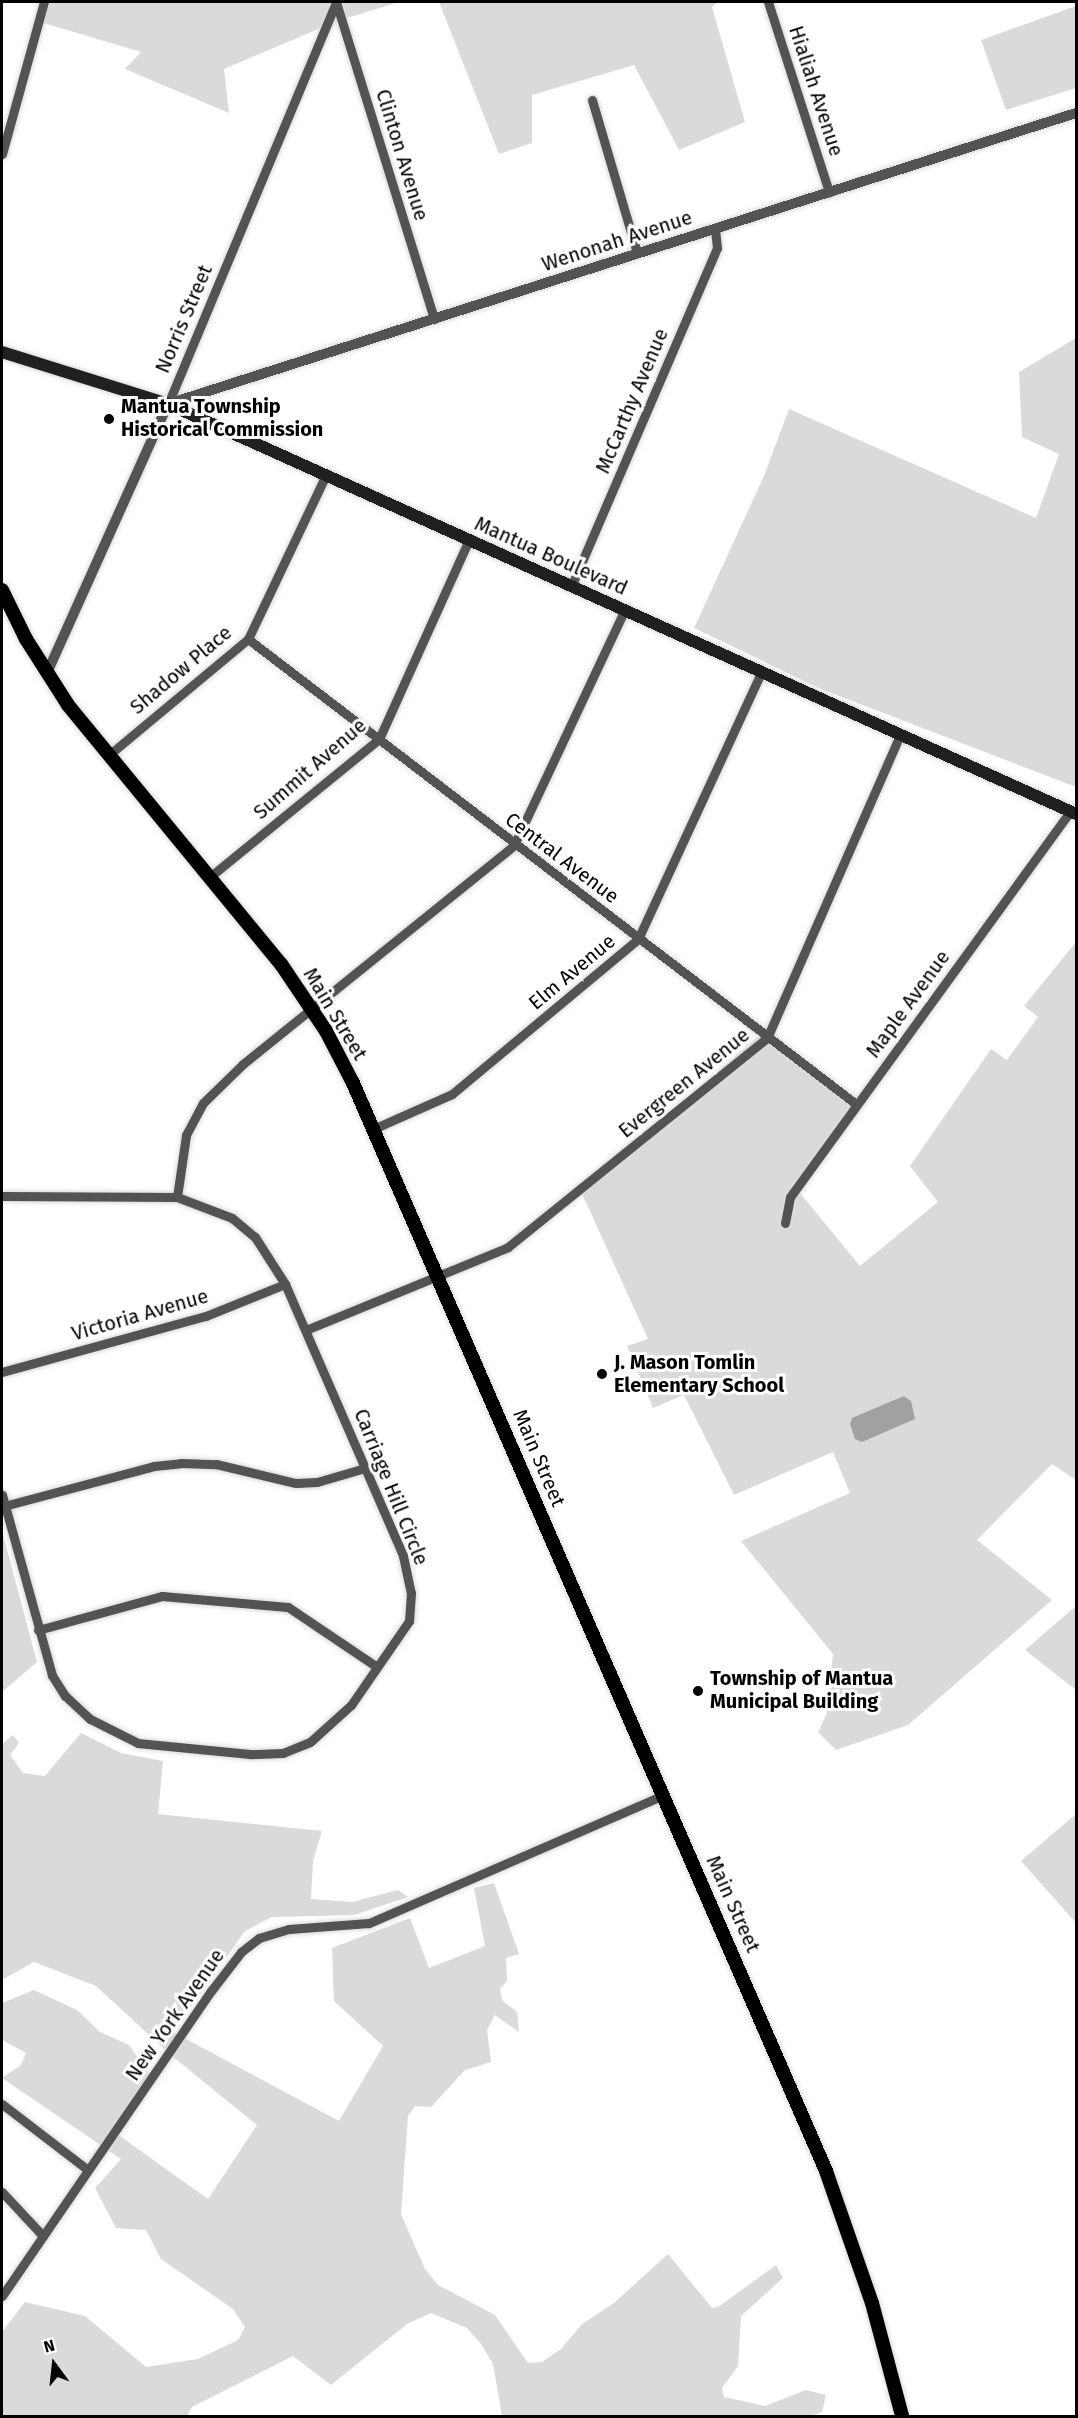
<!DOCTYPE html>
<html>
<head>
<meta charset="utf-8">
<style>
	body { margin:0 }
	#map { position:relative; width:1078px; height:2418px; overflow:hidden; background:#fff; font-family:"Fira Sans",sans-serif }
	div>[style] { position:absolute }
	.green>* { inset:0; background:#dadada }
	.water>* { inset:0; background:#a1a1a1 }
	.roads { filter:drop-shadow(0 0 2px #dbdbdb) drop-shadow(0 0 2px #dbdbdb) }
	.minor>* { height:9px; margin:-4.5px; padding:0 4.5px; transform-origin:4.5px; border-radius:4.5px; background:#535353 }
	.tertiary>* { height:10px; margin:-5px; padding:0 5px; transform-origin:5px; border-radius:5px; background:#535353 }
	.secondary>* { height:12px; margin:-6px; padding:0 6px; transform-origin:6px; border-radius:6px; background:#202020 }
	.primary>* { height:14px; margin:-7px; padding:0 7px; transform-origin:7px; border-radius:7px; background:#000 }
	.dots>* { width:16px; height:16px; translate:-50% -50%; box-sizing:border-box; border:3px solid #fff; border-radius:50% }
	span { translate:-50% -50%; white-space:nowrap; text-align:center; line-height:1.15; -webkit-text-stroke:6px #fff; paint-order:stroke }
	.street-label { font-size:20px; color:#000 }
	.poi-label { font-size:20px; color:#000; font-weight:700 }
	.left { translate:0 -50%; text-align:left }
	.frame { position:absolute; inset:0; border:3px solid #000; pointer-events:none }
	.north { position:absolute; left:24px; top:2334px; width:60px; height:60px; -webkit-text-stroke:4px #fff; paint-order:stroke; rotate:345deg; font-size:16px; font-weight:700; line-height:24px; text-align:center; color:#000 }
	.north::after { content:''; display:block; margin:auto; width:21px; height:27px; background:#000; clip-path:polygon(50% 0,100% 100%,50% 72%,0 100%) }
</style>
</head>
<body>
<div id="map">
	<div class="green">
		<i style="clip-path:polygon(42px 2px,399px 2px,337px 21px,224px 69px,229px 113px,125px 69px,141px 52px,37px 21px)"></i>
		<i style="clip-path:polygon(439px 2px,718px 2px,712px 7px,745px 122px,679px 150px,634px 65px,532px 95px,532px 143px,499px 154px)"></i>
		<i style="clip-path:polygon(1076px 6px,1076px 88px,1006px 110px,981px 40px)"></i>
		<i style="clip-path:polygon(1076px 338px,1076px 787px,821px 689px,694px 628px,764px 476px,789px 409px,1036px 518px,1059px 454px,1022px 437px,1019px 372px)"></i>
		<i style="clip-path:polygon(1076px 942px,1076px 1480px,1052px 1464px,977px 1540px,1052px 1600px,908px 1725px,836px 1750px,818px 1732px,827px 1713px,833px 1654px,741px 1541px,850px 1493px,833px 1452px,734px 1495px,684px 1395px,653px 1408px,627px 1346px,648px 1339px,580px 1189px,764px 1032px,853px 1103px,795px 1187px,860px 1266px,938px 1202px,910px 1166px,991px 1049px,1007px 1060px,1038px 1017px,1024px 1006px)"></i>
		<i style="clip-path:polygon(2px 1531px,37px 1662px,2px 1692px)"></i>
		<i style="clip-path:polygon(1076px 1606px,1076px 1690px,1025px 1650px)"></i>
		<i style="clip-path:polygon(81px 1733px,121px 1753px,163px 1761px,158px 1814px,322px 1831px,313px 1861px,311px 1899px,352px 1902px,398px 1890px,408px 1897px,354px 1915px,272px 1917px,245px 1931px,173px 2032px,339px 2121px,383px 2046px,334px 2001px,332px 1948px,410px 1918px,429px 1968px,485px 1946px,474px 1888px,494px 1883px,519px 1954px,506px 1958px,507px 1981px,500px 1989px,502px 2000px,517px 2012px,519px 2032px,495px 2015px,487px 2030px,491px 2062px,465px 2070px,431px 2107px,415px 2106px,408px 2116px,401px 2214px,425px 2269px,438px 2285px,495px 2315px,528px 2363px,542px 2362px,561px 2349px,582px 2324px,614px 2303px,668px 2254px,712px 2308px,718px 2307px,776px 2265px,783px 2278px,741px 2316px,738px 2366px,722px 2388px,724px 2397px,765px 2406px,806px 2390px,826px 2395px,822px 2412px,811px 2416px,502px 2416px,493px 2364px,481px 2344px,467px 2328px,431px 2313px,407px 2324px,331px 2385px,293px 2356px,192px 2407px,187px 2416px,2px 2416px,2px 2332px,25px 2302px,85px 2316px,146px 2367px,198px 2359px,238px 2340px,245px 2327px,233px 2309px,161px 2259px,146px 2230px,116px 2228px,95px 2188px,121px 2159px,2px 2078px,21px 2065px,26px 2053px,2px 2040px,2px 2003px,34px 1990px,77px 2010px,100px 2032px,129px 2045px,154px 2081px,117px 2134px,208px 2199px,257px 2125px,172px 2056px,96px 1986px,34px 1962px,2px 1980px,2px 1744px,13px 1735px,19px 1743px,10px 1755px,23px 1773px,45px 1776px)"></i>
		<i style="clip-path:polygon(1076px 1814px,1076px 1923px,1021px 1861px)"></i>
	</div>
	<div class="water">
		<i style="clip-path:polygon(904px 1396px,911px 1401px,915px 1419px,862px 1442px,855px 1439px,850px 1424px,852px 1418px)"></i>
	</div>
	<div class="roads">
		<div class="minor">
			<i style="left:336px;top:2px;width:332px;rotate:72.8deg"></i>
			<i style="left:768px;top:2px;width:200px;rotate:72.2deg"></i>
			<i style="left:592px;top:100px;width:159px;rotate:73.6deg"></i>
			<i style="left:2px;top:154px;width:158px;rotate:-74.6deg"></i>
			<i style="left:168px;top:404px;width:436px;rotate:-67.3deg"></i>
			<i style="left:571px;top:587px;width:369px;rotate:-66.7deg"></i>
			<i style="left:717px;top:248px;width:20px;rotate:-96deg"></i>
			<i style="left:248px;top:639px;width:765px;rotate:37.41deg"></i>
			<i style="left:110px;top:754px;width:180px;rotate:-39.8deg"></i>
			<i style="left:248px;top:639px;width:182px;rotate:-64.6deg"></i>
			<i style="left:211px;top:876px;width:217px;rotate:-39.2deg"></i>
			<i style="left:379px;top:739px;width:218px;rotate:-65.7deg"></i>
			<i style="left:373px;top:1129px;width:86px;rotate:-23.9deg"></i>
			<i style="left:452px;top:1094px;width:242px;rotate:-39.8deg"></i>
			<i style="left:638px;top:939px;width:293px;rotate:-65.2deg"></i>
			<i style="left:2px;top:1196px;width:175px;rotate:0.3deg"></i>
			<i style="left:177px;top:1197px;width:59px;rotate:20.9deg"></i>
			<i style="left:232px;top:1218px;width:30px;rotate:40deg"></i>
			<i style="left:255px;top:1237px;width:56px;rotate:57.4deg"></i>
			<i style="left:285px;top:1284px;width:296px;rotate:66.5deg"></i>
			<i style="left:403px;top:1556px;width:38px;rotate:78deg"></i>
			<i style="left:411px;top:1593px;width:28px;rotate:94deg"></i>
			<i style="left:409px;top:1621px;width:102px;rotate:124.6deg"></i>
			<i style="left:351px;top:1705px;width:55px;rotate:137.9deg"></i>
			<i style="left:310px;top:1742px;width:29px;rotate:158deg"></i>
			<i style="left:283px;top:1753px;width:33px;rotate:178deg"></i>
			<i style="left:250px;top:1754px;width:113px;rotate:-174.4deg"></i>
			<i style="left:138px;top:1743px;width:54px;rotate:-153.4deg"></i>
			<i style="left:90px;top:1719px;width:34px;rotate:-137deg"></i>
			<i style="left:65px;top:1696px;width:25px;rotate:-122deg"></i>
			<i style="left:52px;top:1675px;width:187px;rotate:-105.5deg"></i>
			<i style="left:177px;top:1197px;width:63px;rotate:-81.7deg"></i>
			<i style="left:186px;top:1135px;width:36px;rotate:-62deg"></i>
			<i style="left:203px;top:1103px;width:56px;rotate:-44.3deg"></i>
			<i style="left:243px;top:1064px;width:348px;rotate:-38.9deg"></i>
			<i style="left:514px;top:845px;width:259px;rotate:-64.8deg"></i>
			<i style="left:785px;top:1223px;width:26px;rotate:-79deg"></i>
			<i style="left:790px;top:1197px;width:476px;rotate:-54deg"></i>
			<i style="left:306px;top:1330px;width:218px;rotate:-22.3deg"></i>
			<i style="left:508px;top:1247px;width:333px;rotate:-38.9deg"></i>
			<i style="left:767px;top:1038px;width:331px;rotate:-66.3deg"></i>
			<i style="left:2px;top:1372px;width:212px;rotate:-15.4deg"></i>
			<i style="left:206px;top:1316px;width:85px;rotate:-22.1deg"></i>
			<i style="left:4px;top:1506px;width:155px;rotate:-14.9deg"></i>
			<i style="left:154px;top:1466px;width:27px;rotate:-6deg"></i>
			<i style="left:181px;top:1463px;width:35px;rotate:2deg"></i>
			<i style="left:216px;top:1464px;width:82px;rotate:13.4deg"></i>
			<i style="left:296px;top:1483px;width:21px;rotate:-3deg"></i>
			<i style="left:317px;top:1482px;width:50px;rotate:-16.3deg"></i>
			<i style="left:38px;top:1630px;width:129px;rotate:-15.3deg"></i>
			<i style="left:162px;top:1596px;width:126px;rotate:5deg"></i>
			<i style="left:288px;top:1607px;width:107px;rotate:34deg"></i>
			<i style="left:2px;top:2104px;width:108px;rotate:37.5deg"></i>
			<i style="left:2px;top:2192px;width:60px;rotate:47deg"></i>
			<i style="left:2px;top:2296px;width:370px;rotate:-55.6deg"></i>
			<i style="left:211px;top:1991px;width:49px;rotate:-52.4deg"></i>
			<i style="left:241px;top:1952px;width:23px;rotate:-38deg"></i>
			<i style="left:259px;top:1938px;width:31px;rotate:-17deg"></i>
			<i style="left:289px;top:1929px;width:80px;rotate:-4.3deg"></i>
			<i style="left:369px;top:1923px;width:322px;rotate:-23.5deg"></i>
		</div>
		<div class="tertiary">
			<i style="left:47px;top:673px;width:295px;rotate:-65.8deg"></i>
			<i style="left:168px;top:404px;width:953px;rotate:-17.77deg"></i>
		</div>
		<div class="secondary">
			<i style="left:2px;top:352px;width:174px;rotate:17.4deg"></i>
			<i style="left:168px;top:404px;width:996px;rotate:24.3deg"></i>
		</div>
		<div class="primary">
			<i style="left:2px;top:590px;width:55px;rotate:63.9deg"></i>
			<i style="left:26px;top:639px;width:78px;rotate:57.5deg"></i>
			<i style="left:68px;top:705px;width:335px;rotate:50.6deg"></i>
			<i style="left:281px;top:964px;width:81px;rotate:56.1deg"></i>
			<i style="left:326px;top:1031px;width:59px;rotate:62.6deg"></i>
			<i style="left:353px;top:1083px;width:1186px;rotate:66.5deg"></i>
			<i style="left:826px;top:2171px;width:140px;rotate:70.8deg"></i>
			<i style="left:872px;top:2303px;width:117px;rotate:75.1deg"></i>
		</div>
	</div>
	<div class="dots">
		<i style="left:109px;top:419px;background:#000"></i>
		<i style="left:602px;top:1374px;background:#000"></i>
		<i style="left:698px;top:1691px;background:#000"></i>
	</div>
	<div class="street-label">
		<span style="left:816px;top:91px;rotate:72deg">Hialiah Avenue</span>
		<span style="left:402px;top:155px;rotate:73deg">Clinton Avenue</span>
		<span style="left:617px;top:241px;rotate:-18deg">Wenonah Avenue</span>
		<span style="left:184px;top:319px;rotate:-67deg">Norris Street</span>
		<span style="left:632px;top:401px;rotate:-67deg">McCarthy Avenue</span>
		<span style="left:551px;top:556px;rotate:24deg">Mantua Boulevard</span>
		<span style="left:181px;top:670px;rotate:-40deg">Shadow Place</span>
		<span style="left:310px;top:769px;rotate:-41deg">Summit Avenue</span>
		<span style="left:562px;top:858px;rotate:37deg">Central Avenue</span>
		<span style="left:572px;top:972px;rotate:-40deg">Elm Avenue</span>
		<span style="left:908px;top:1004px;rotate:-54deg">Maple Avenue</span>
		<span style="left:335px;top:1014px;rotate:59deg">Main Street</span>
		<span style="left:684px;top:1083px;rotate:-39deg">Evergreen Avenue</span>
		<span style="left:140px;top:1315px;rotate:-16deg">Victoria Avenue</span>
		<span style="left:539px;top:1458px;rotate:67deg">Main Street</span>
		<span style="left:391px;top:1487px;rotate:68deg">Carriage Hill Circle</span>
		<span style="left:733px;top:1904px;rotate:66deg">Main Street</span>
		<span style="left:175px;top:2015px;rotate:-55deg">New York Avenue</span>
	</div>
	<div class="poi-label">
		<span class="left" style="left:121px;top:418px">Mantua Township<br>Historical Commission</span>
		<span class="left" style="left:614px;top:1374px">J. Mason Tomlin<br>Elementary School</span>
		<span class="left" style="left:710px;top:1690px">Township of Mantua<br>Municipal Building</span>
	</div>
	<div class="frame"></div>
	<div class="north">N</div>
</div>
</body>
</html>
